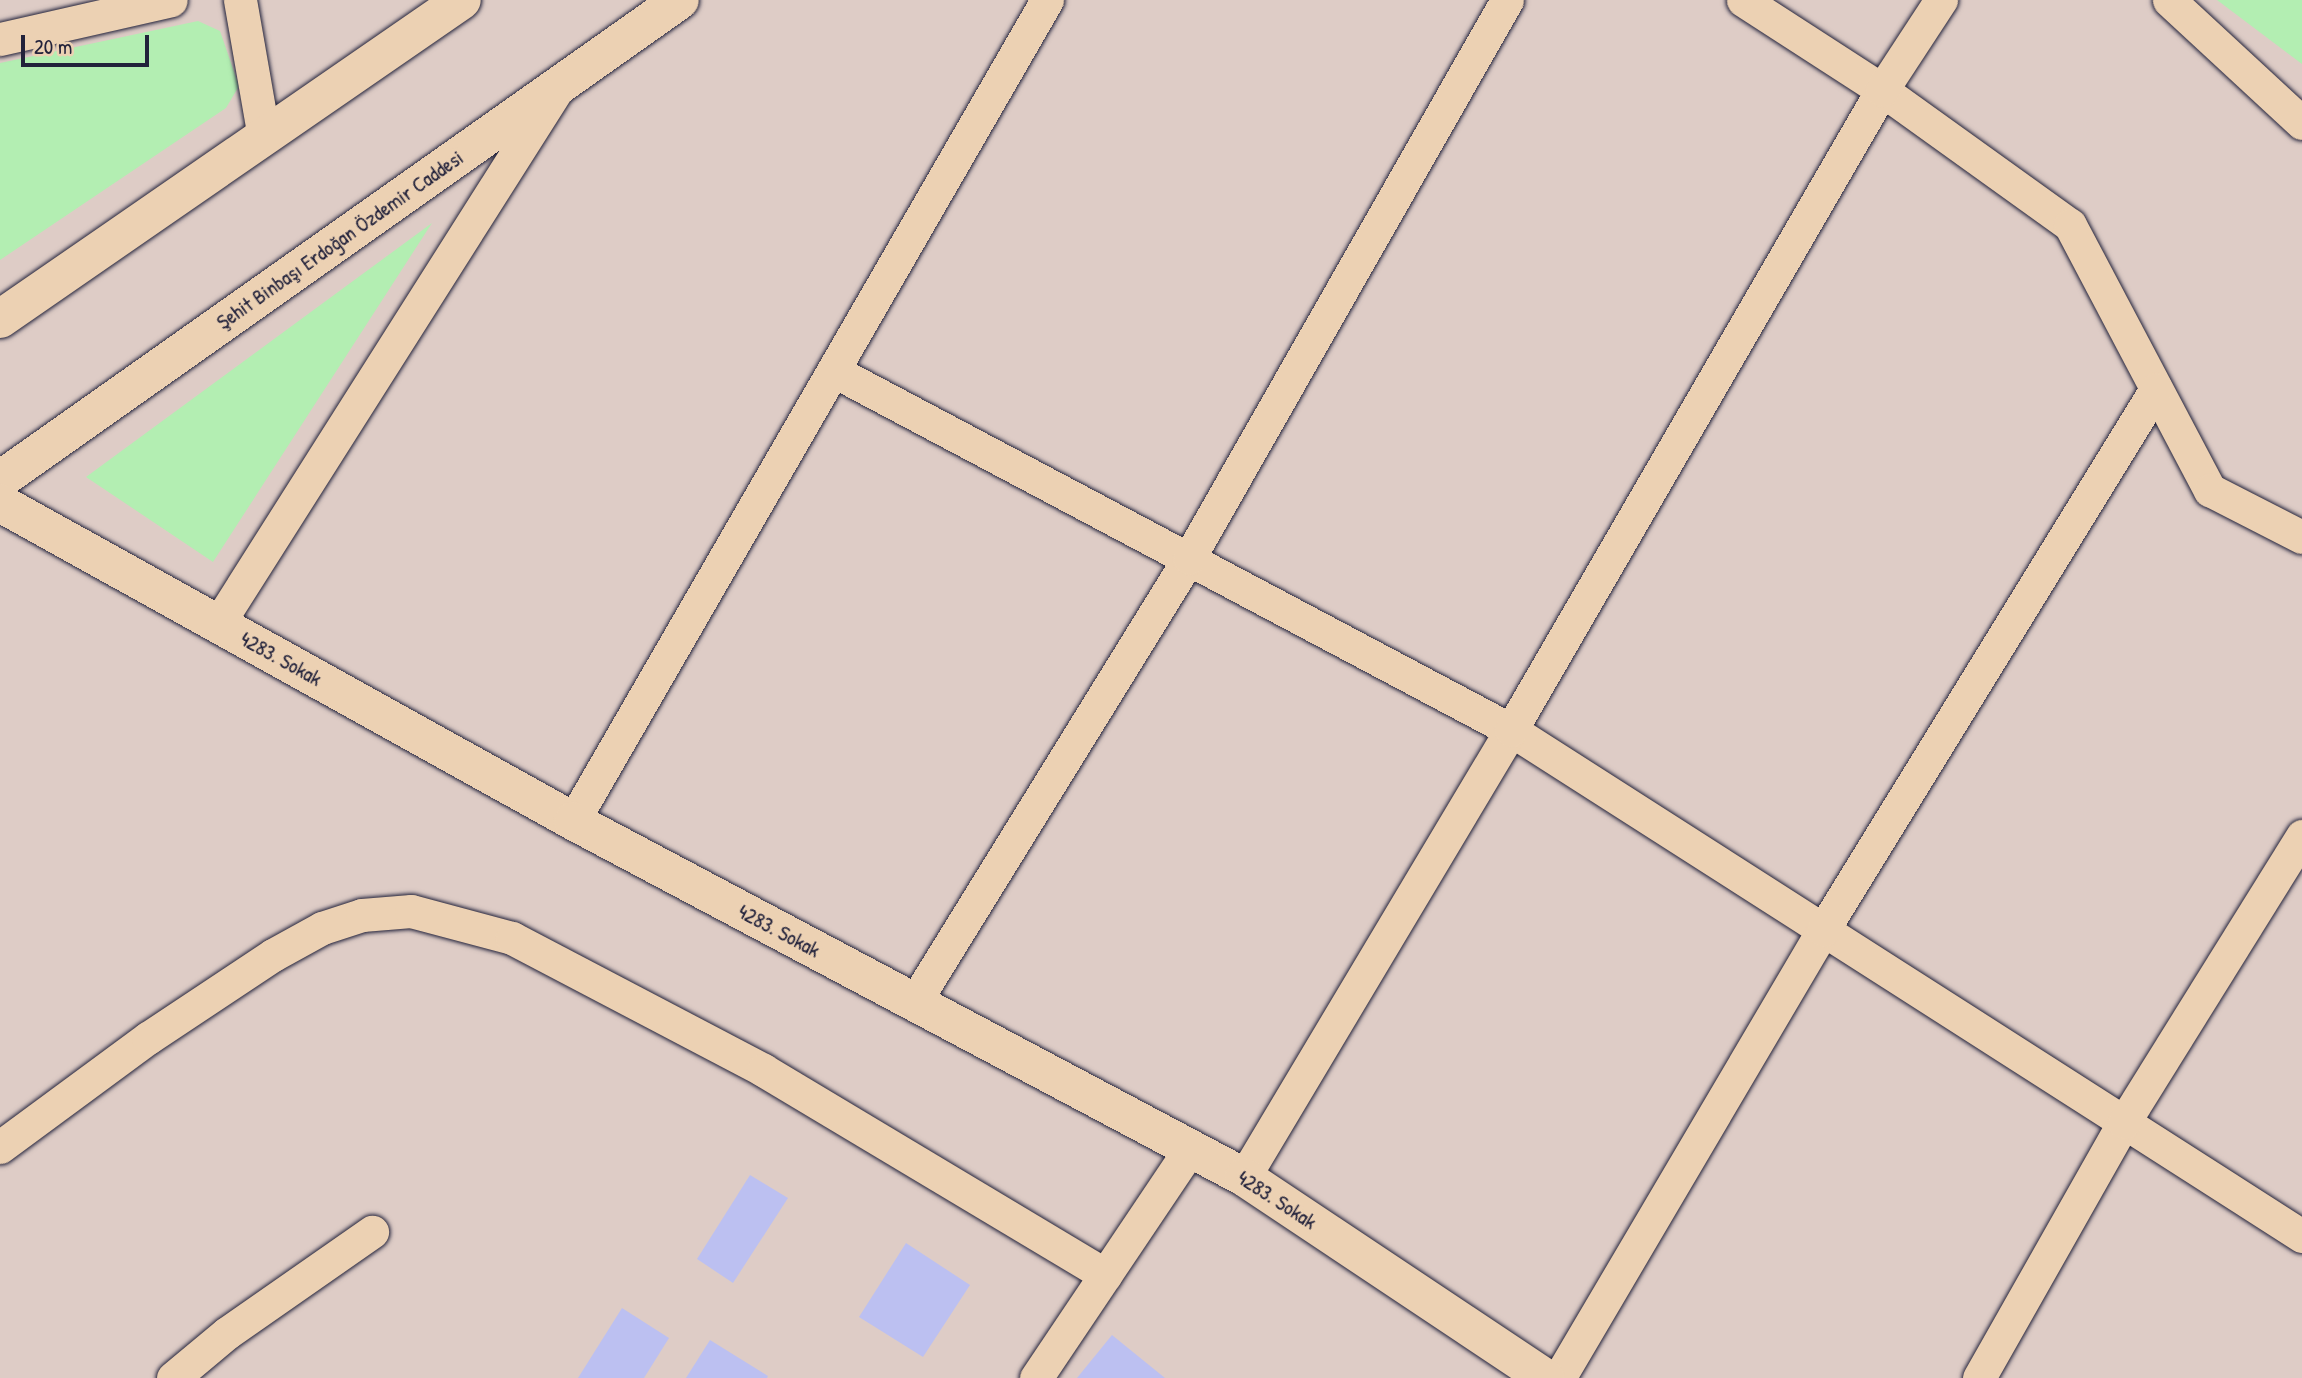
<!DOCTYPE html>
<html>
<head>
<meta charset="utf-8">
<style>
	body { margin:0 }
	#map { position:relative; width:2302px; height:1378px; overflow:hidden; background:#deccc6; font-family:"Patrick Hand",sans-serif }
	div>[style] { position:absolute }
	.green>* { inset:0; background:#b3eeb2 }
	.building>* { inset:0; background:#bcc0f1 }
	.roads { filter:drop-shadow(0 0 2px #22223b) drop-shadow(0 0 2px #22223b) }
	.street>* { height:33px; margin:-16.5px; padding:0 16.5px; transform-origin:16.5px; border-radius:16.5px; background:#ecd1b3 }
	.secondary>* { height:38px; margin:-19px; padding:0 19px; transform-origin:19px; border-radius:19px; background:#ecd1b3 }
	span { translate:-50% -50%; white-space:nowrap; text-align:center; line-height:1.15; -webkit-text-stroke:6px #ecd1b3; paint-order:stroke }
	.street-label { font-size:21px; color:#22223b }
	.scale { position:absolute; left:21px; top:35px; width:128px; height:32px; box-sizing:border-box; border:4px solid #22223b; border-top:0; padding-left:9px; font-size:21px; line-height:24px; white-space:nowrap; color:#22223b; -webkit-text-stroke:5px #ecd1b3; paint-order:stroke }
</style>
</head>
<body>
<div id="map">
	<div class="green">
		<i style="clip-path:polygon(2217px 0,2302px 0,2302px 64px)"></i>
		<i style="clip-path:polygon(198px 21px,220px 31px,239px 86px,226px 108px,0 260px,0 63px)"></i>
		<i style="clip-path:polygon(432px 223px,213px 562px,86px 477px)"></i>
	</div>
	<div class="building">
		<i style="clip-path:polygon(750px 1175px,788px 1198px,733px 1283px,697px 1259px)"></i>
		<i style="clip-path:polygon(906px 1243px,970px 1285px,923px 1357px,859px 1317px)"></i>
		<i style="clip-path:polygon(622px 1308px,669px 1338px,644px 1378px,578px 1378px)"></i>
		<i style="clip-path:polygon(1112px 1335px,1165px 1378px,1077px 1378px)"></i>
		<i style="clip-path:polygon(710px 1340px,768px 1376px,767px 1378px,686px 1378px)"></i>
	</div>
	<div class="roads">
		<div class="street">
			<i style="left:240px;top:0;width:139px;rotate:80.1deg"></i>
			<i style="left:1743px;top:0;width:166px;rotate:32.9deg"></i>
			<i style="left:1882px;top:90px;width:231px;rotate:35.7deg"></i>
			<i style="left:2070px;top:225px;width:300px;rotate:62.2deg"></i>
			<i style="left:2210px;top:490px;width:103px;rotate:27.1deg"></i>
			<i style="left:2169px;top:0;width:181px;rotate:42.8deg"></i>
			<i style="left:0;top:39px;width:175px;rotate:-12.8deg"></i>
			<i style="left:834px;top:371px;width:766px;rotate:27.94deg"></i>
			<i style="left:1511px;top:730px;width:939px;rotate:32.61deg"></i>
			<i style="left:218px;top:624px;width:631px;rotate:-57.62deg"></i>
			<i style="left:573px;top:821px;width:948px;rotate:-60deg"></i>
			<i style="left:914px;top:1003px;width:523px;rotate:-58.28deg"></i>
			<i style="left:1189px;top:558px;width:642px;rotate:-60.32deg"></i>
			<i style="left:0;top:1147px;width:184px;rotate:-36.4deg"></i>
			<i style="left:148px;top:1038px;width:150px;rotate:-33.6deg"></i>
			<i style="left:273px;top:955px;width:56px;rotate:-28.9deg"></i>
			<i style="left:322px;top:928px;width:42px;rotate:-18deg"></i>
			<i style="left:362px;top:915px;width:49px;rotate:-4.7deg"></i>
			<i style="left:411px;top:911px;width:105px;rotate:15deg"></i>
			<i style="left:512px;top:938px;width:284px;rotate:27.7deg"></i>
			<i style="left:763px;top:1070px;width:399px;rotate:30.9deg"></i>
			<i style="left:1244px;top:1177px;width:521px;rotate:-59.15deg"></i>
			<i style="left:1511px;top:730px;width:740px;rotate:-59.9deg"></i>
			<i style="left:1882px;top:90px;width:108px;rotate:-56.8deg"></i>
			<i style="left:173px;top:1378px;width:70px;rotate:-39.8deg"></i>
			<i style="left:227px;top:1333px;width:177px;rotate:-34.9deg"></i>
			<i style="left:1036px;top:1378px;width:275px;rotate:-56.1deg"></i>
			<i style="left:1559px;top:1378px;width:520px;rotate:-59.49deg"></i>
			<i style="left:1823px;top:930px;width:635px;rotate:-58.39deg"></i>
			<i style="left:1979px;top:1378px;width:294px;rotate:-60.5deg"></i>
			<i style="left:2124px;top:1122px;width:337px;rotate:-58.1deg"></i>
		</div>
		<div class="secondary">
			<i style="left:0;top:319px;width:561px;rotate:-34.62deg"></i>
			<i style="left:0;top:480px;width:832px;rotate:-35.22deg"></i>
			<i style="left:0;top:503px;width:655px;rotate:29.03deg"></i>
			<i style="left:573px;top:821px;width:760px;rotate:27.95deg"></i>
			<i style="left:1244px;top:1177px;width:362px;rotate:33.7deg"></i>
		</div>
	</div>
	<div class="street-label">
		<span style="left:340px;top:240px;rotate:-35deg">Şehit Binbaşı Erdoğan Özdemir Caddesi</span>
		<span style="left:281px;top:659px;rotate:29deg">4283. Sokak</span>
		<span style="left:779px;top:931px;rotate:28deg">4283. Sokak</span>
		<span style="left:1277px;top:1200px;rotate:33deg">4283. Sokak</span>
	</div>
	<div class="scale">20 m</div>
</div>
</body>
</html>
